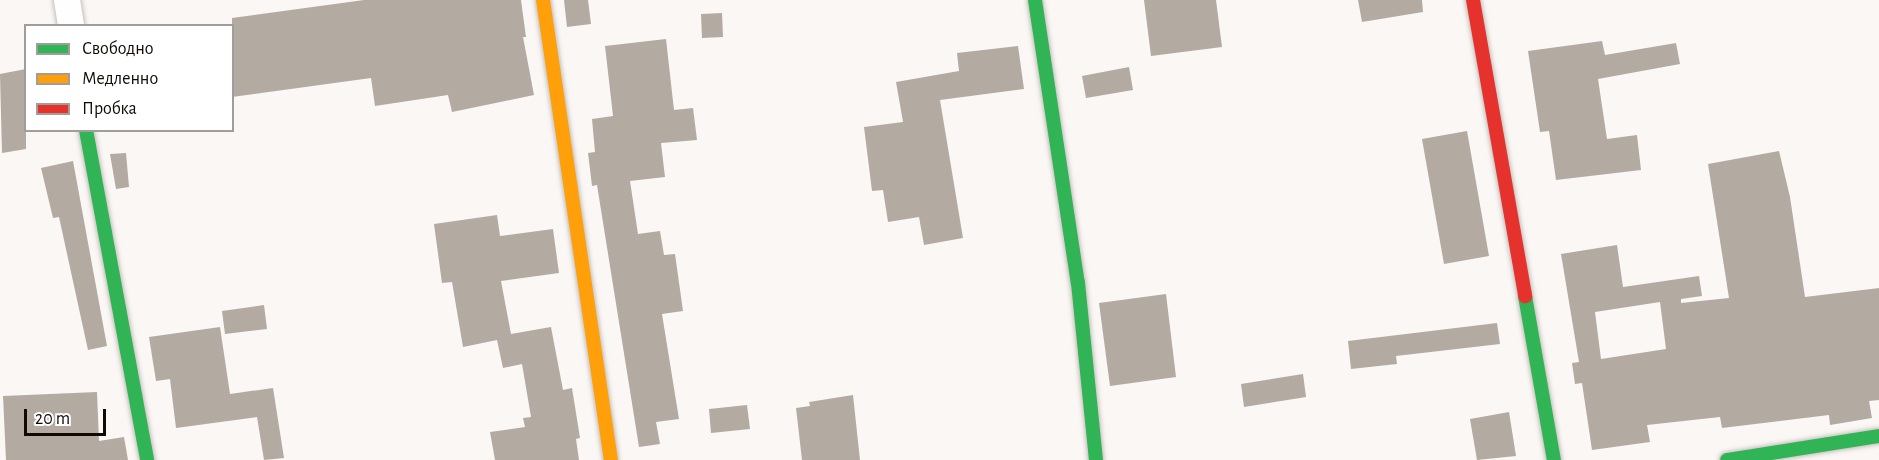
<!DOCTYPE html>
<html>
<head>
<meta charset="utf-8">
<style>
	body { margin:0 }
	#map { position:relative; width:1879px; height:460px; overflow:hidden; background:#faf7f5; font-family:"Alegreya Sans",sans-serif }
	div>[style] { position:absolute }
	.building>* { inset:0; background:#b3aaa2 }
	.roads { filter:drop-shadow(0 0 2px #c6c1bc) drop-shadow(0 0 2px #c6c1bc) }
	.street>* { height:26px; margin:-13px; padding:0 13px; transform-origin:13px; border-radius:13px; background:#fefefe }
	.fast>* { height:14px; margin:-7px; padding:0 7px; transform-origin:7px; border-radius:7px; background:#30b455 }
	.slow>* { height:14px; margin:-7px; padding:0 7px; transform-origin:7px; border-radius:7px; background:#ff9f0a }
	.jam>* { height:14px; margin:-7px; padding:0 7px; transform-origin:7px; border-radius:7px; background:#e5322d }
	span { translate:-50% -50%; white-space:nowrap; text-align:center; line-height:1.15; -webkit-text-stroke:5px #fff; paint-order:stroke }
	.legend { position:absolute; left:24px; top:24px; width:210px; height:108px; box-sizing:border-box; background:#fff; border:2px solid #a09d9b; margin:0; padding:8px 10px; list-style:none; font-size:18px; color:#110a04 }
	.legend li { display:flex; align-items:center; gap:12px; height:30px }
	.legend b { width:30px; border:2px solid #a09d9b }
	.scale { position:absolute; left:24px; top:409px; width:82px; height:27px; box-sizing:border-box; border:3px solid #110a04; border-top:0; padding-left:8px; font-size:18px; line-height:21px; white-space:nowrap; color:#110a04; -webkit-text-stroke:4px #fff; paint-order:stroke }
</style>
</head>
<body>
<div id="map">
	<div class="building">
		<i style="clip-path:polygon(364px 0,521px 0,526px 37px,523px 37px,534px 95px,452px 112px,448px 95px,375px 106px,371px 78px,232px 97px,232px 18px)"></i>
		<i style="clip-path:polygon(564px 0,588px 0,591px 24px,567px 27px)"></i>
		<i style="clip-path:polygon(1144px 0,1216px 0,1222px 47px,1151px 56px)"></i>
		<i style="clip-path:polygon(1358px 0,1422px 0,1423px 12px,1362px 22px)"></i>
		<i style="clip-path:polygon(722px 13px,723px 37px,702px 38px,701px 14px)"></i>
		<i style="clip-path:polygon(666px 39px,674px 110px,693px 108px,697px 140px,661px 143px,665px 177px,630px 181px,638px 234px,660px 231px,664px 255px,675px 254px,683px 311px,662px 314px,679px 419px,656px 422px,660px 444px,639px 447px,597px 185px,592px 186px,588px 153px,595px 152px,592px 119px,613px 116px,605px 46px)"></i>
		<i style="clip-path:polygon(1602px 41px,1605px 55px,1676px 43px,1680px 64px,1598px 79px,1607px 139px,1637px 135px,1641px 170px,1556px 180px,1549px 131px,1540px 132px,1528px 51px)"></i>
		<i style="clip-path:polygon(1018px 46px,1024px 89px,940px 100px,963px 238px,924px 245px,919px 217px,888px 222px,883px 190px,872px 191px,864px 127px,903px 122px,896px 82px,959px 71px,957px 53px)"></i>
		<i style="clip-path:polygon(1129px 67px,1133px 90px,1086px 98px,1082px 76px)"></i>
		<i style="clip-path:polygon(26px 69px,26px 149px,2px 153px,0 74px)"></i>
		<i style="clip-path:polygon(1467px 131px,1489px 256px,1444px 264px,1422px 139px)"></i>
		<i style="clip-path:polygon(evenodd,1779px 151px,1790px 197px,1805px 297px,1879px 288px,1879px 400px,1869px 401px,1872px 418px,1830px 425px,1829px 415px,1722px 428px,1720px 417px,1647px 425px,1650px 442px,1592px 450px,1582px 383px,1575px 384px,1572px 363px,1579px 362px,1561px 254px,1617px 245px,1623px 287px,1699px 276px,1702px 296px,1681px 299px,1681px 303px,1729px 298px,1708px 164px,1779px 151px,1660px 302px,1666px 349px,1601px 359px,1595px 312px,1660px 302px)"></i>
		<i style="clip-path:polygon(126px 153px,129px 187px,116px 189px,110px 154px)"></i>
		<i style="clip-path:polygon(73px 161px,107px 346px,88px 350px,59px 217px,53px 218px,41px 168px)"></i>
		<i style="clip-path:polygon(497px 215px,500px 236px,553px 229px,559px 273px,501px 281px,511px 334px,551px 327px,563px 390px,572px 388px,580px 438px,576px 439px,579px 460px,495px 460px,490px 432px,525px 427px,523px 418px,531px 417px,522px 364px,503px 368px,497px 340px,463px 347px,452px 282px,442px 283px,434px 224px)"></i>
		<i style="clip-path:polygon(1166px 294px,1176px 377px,1110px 386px,1099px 303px)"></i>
		<i style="clip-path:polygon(264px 305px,267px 329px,225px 334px,222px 311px)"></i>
		<i style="clip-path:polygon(1497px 323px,1500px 344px,1396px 356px,1397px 364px,1351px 369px,1348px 341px)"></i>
		<i style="clip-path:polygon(220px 327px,230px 394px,273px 388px,284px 458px,264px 460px,257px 417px,176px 428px,170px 379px,156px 381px,149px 337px)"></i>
		<i style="clip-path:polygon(1303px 374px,1306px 397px,1244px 407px,1241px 384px)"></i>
		<i style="clip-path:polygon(97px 392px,99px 441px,124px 437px,128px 460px,6px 460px,3px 396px)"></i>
		<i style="clip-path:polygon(853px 395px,860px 460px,802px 460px,796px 408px,810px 406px,809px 402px)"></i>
		<i style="clip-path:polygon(747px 405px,750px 429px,711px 433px,709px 409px)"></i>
		<i style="clip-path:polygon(1509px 412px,1516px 456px,1477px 460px,1470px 419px)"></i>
	</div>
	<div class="roads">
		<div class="street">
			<i style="left:67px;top:0;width:26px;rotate:81deg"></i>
		</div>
		<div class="fast">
			<i style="left:1035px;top:0;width:286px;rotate:81.4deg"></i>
			<i style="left:1078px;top:283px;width:178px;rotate:84.2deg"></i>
			<i style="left:86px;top:130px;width:336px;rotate:79.5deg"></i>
			<i style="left:1525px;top:296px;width:167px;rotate:80deg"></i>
			<i style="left:1727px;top:460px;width:154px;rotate:-9deg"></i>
		</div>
		<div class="slow">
			<i style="left:543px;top:0;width:465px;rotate:81.6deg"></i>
		</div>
		<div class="jam">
			<i style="left:1473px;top:0;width:301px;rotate:80deg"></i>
		</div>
	</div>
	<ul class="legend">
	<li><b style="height:8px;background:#30b455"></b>Свободно</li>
	<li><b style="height:8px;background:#ff9f0a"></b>Медленно</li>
	<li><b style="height:8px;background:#e5322d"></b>Пробка</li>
	</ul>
	<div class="scale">20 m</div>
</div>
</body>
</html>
